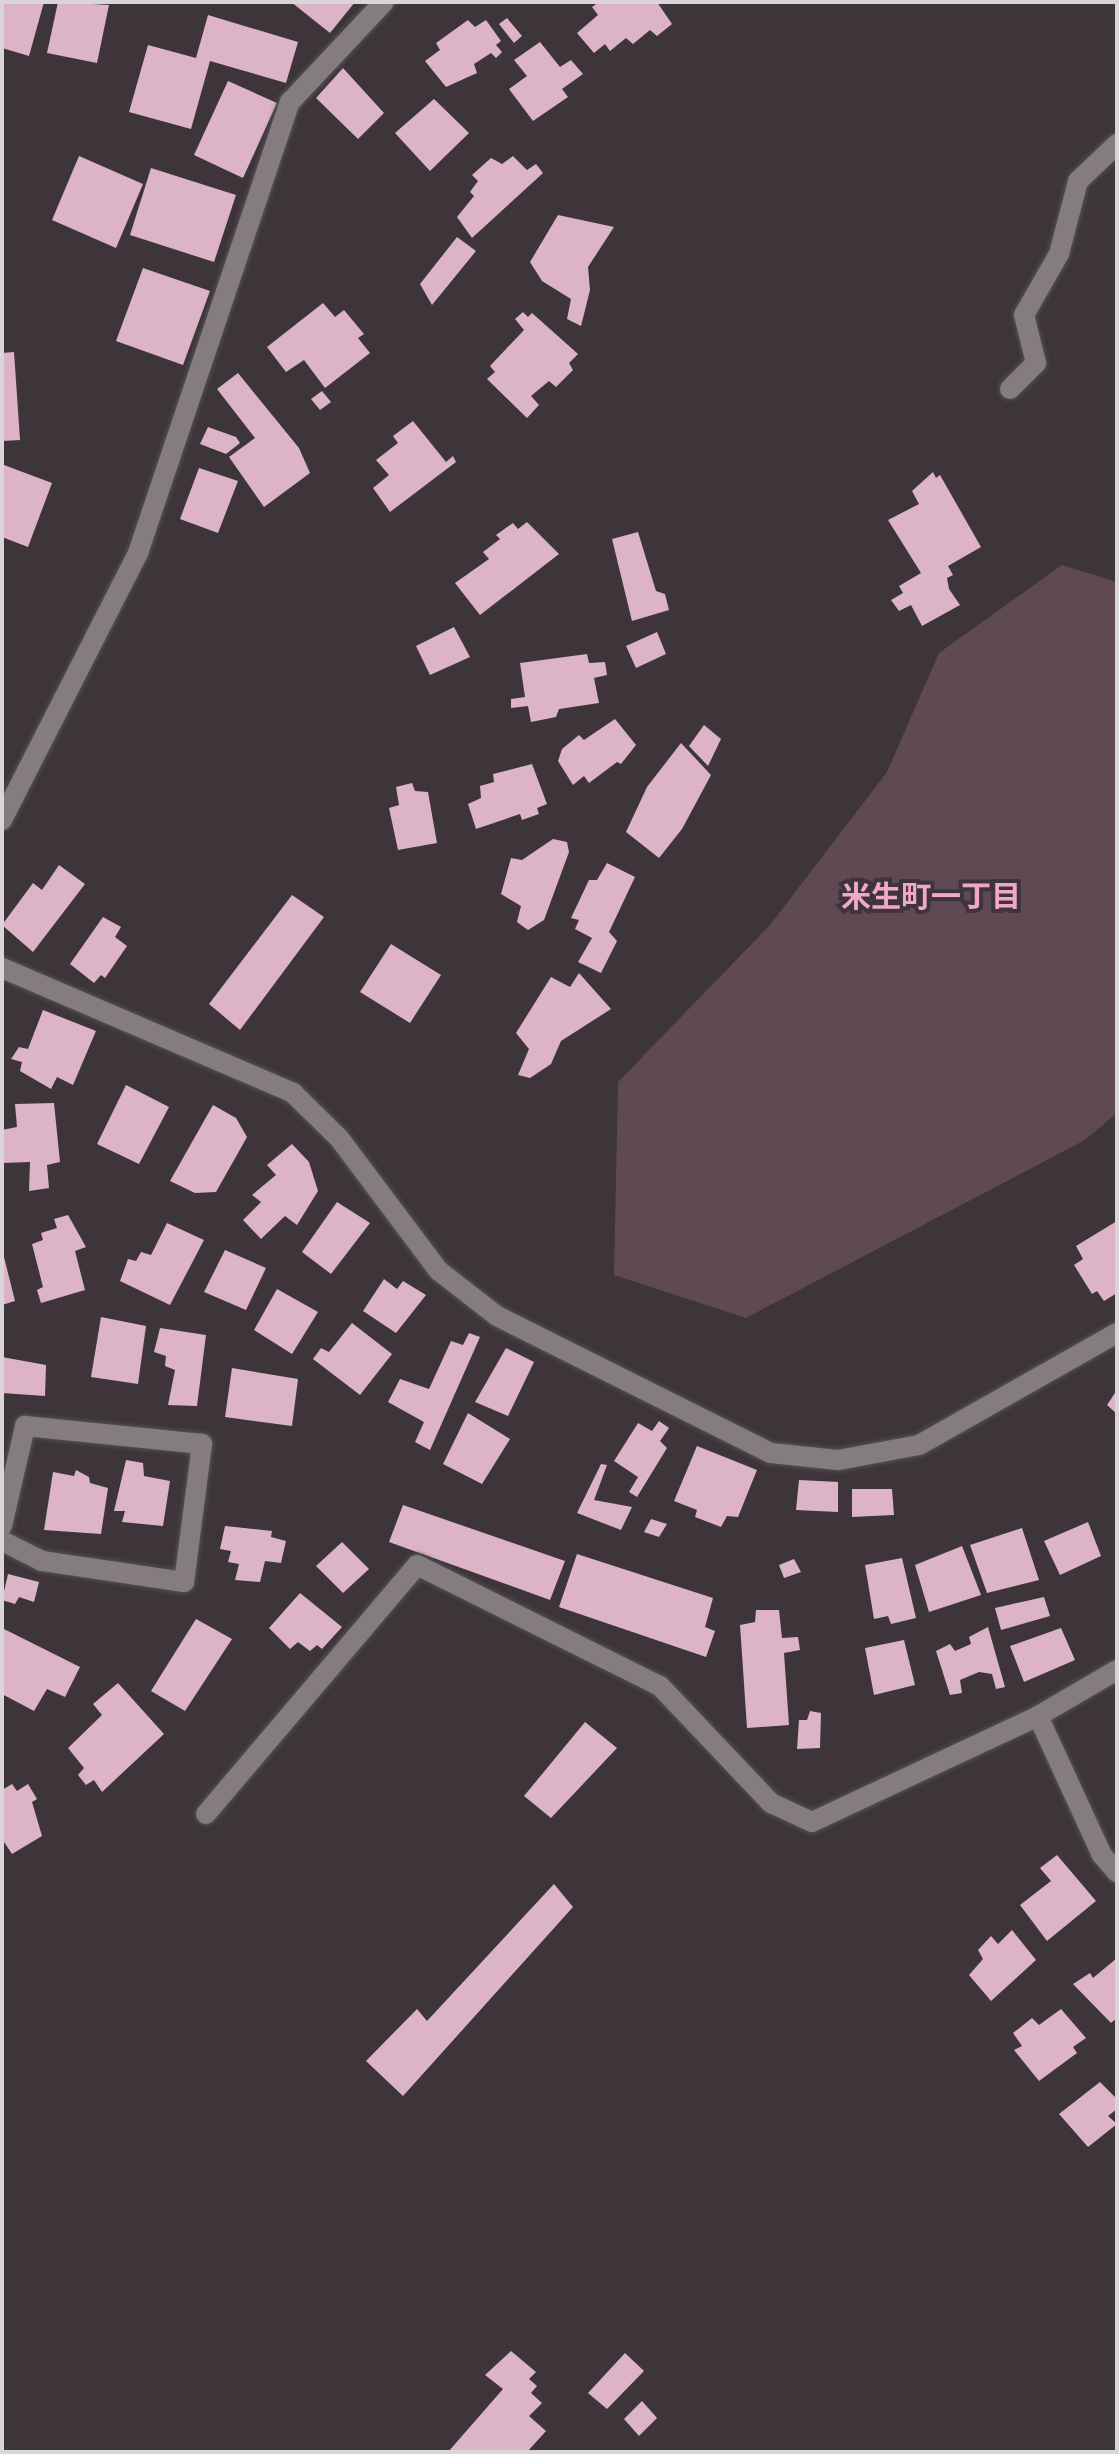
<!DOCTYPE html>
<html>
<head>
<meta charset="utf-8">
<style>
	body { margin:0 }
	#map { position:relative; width:1119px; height:2454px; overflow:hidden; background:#3d3539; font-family:"Roboto Condensed","Noto Sans JP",sans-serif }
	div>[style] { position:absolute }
	.green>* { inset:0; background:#5f4953 }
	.building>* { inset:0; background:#ddb4c7 }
	.roads { filter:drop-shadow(0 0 2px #575153) drop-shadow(0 0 2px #575153) }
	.street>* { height:20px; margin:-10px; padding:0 10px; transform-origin:10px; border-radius:10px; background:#857c80 }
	span { translate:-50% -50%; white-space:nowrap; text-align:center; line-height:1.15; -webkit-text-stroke:8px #3d3539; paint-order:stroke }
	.neighbourhood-label { font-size:30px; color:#f2a6cb; font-weight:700 }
	.frame { position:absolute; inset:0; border:4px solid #dad5d7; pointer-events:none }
</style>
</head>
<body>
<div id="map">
	<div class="green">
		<i style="clip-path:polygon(1062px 565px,1117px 582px,1117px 1113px,1085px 1140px,746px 1318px,614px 1275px,618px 1082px,770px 925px,887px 772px,939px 653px)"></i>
	</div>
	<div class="building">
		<i style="clip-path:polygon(2px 2px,44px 2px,29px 56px,2px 48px)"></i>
		<i style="clip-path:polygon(58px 2px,109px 5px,97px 63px,47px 53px)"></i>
		<i style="clip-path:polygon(291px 2px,355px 2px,330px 33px)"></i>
		<i style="clip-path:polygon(599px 2px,657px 2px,672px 24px,657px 36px,650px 30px,633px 44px,626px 38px,610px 51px,605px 44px,594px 53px,577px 33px,598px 15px,592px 7px)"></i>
		<i style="clip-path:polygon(208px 15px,298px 42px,286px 83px,210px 61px,191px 129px,129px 112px,148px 45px,196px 58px)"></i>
		<i style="clip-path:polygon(507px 18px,522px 36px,514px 43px,499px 24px)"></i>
		<i style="clip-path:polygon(468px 20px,475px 27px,486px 20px,501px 41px,496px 45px,502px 52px,496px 58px,491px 53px,474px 64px,477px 73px,446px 87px,425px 61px,440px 50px,436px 43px)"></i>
		<i style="clip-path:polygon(540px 42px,560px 67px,571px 60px,583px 74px,562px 89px,568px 97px,533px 121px,509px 89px,527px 76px,514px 60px)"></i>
		<i style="clip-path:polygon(343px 68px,384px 113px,358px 139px,316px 98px)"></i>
		<i style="clip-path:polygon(228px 81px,277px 103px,243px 178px,194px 155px)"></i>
		<i style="clip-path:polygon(434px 99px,469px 133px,430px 171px,395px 133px)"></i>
		<i style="clip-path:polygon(79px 156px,143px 184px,116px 248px,52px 220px)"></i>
		<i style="clip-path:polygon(513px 156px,527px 170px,536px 164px,543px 173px,472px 238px,457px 217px,474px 196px,470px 192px,478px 181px,472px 175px,491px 158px,502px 164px)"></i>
		<i style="clip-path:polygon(151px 168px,236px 195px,214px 262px,130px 235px)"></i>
		<i style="clip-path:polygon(558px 215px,614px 227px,588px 267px,590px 290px,581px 326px,567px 319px,571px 299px,542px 281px,530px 262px)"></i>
		<i style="clip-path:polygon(457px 237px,476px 251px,432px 305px,420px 284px)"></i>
		<i style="clip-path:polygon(143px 268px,210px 291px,183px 365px,116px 341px)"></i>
		<i style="clip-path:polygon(323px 303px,335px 317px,344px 310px,364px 334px,358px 338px,370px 353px,325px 388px,304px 360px,286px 372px,267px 347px)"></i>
		<i style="clip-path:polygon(523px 312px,528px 317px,532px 313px,578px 354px,569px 363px,573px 370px,556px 387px,549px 381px,531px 396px,539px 405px,527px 418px,487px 379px,495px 372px,490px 366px,524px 330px,515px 319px)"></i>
		<i style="clip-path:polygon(14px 352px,20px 440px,2px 441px,2px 353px)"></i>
		<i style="clip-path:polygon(238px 373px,299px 448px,310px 473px,264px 507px,229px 457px,255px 438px,217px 389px)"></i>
		<i style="clip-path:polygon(322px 391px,331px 402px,320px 410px,311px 399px)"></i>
		<i style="clip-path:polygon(413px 421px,446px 462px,453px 456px,456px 462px,390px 512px,373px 488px,389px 475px,376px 460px,398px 443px,393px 436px)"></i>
		<i style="clip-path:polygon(208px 427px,236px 437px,240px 443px,226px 454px,200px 444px)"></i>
		<i style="clip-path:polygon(4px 465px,52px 483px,28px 547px,2px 537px)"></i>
		<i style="clip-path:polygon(199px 468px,238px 481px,218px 533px,180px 519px)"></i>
		<i style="clip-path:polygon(933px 472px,936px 478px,940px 475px,981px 547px,948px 566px,953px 575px,947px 578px,949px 589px,960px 605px,922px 626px,911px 605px,899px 611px,891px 600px,903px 593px,899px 586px,921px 573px,888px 520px,919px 504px,912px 491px)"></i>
		<i style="clip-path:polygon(527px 522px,559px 554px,480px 615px,455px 583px,489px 559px,483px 552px,500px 539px,496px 535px,513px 523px,518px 529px)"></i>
		<i style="clip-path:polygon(638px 532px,656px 591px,665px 594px,669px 610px,632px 621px,612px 539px)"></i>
		<i style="clip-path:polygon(454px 627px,470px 657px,430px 675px,416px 646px)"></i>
		<i style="clip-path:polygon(657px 632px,666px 654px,636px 668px,626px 646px)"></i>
		<i style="clip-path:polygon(587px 654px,589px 663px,605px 662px,607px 675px,594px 678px,599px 703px,559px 709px,556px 717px,531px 722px,528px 706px,511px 708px,511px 699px,525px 697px,520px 663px)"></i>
		<i style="clip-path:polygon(615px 719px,636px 745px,621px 764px,617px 762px,589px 783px,584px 776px,573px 785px,558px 761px,562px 749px,579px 735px,584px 740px)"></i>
		<i style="clip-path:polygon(704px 725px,721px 739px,708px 766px,689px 746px)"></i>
		<i style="clip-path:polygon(681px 743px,711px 775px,682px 829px,659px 858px,626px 832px,647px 787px)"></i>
		<i style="clip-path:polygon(532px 764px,547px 804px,537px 808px,539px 814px,522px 820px,520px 814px,476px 829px,468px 804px,481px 798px,480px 786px,494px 782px,493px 774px)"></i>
		<i style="clip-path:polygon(412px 783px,415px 791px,428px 792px,437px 843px,398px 850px,389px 808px,399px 805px,396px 787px)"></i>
		<i style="clip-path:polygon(553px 839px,567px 842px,569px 852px,544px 920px,528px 930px,517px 922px,521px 906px,501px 894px,511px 858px,522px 860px)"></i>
		<i style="clip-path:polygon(607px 863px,635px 877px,609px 932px,617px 941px,601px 973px,578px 962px,592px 938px,575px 929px,579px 920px,571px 918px,589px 880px,597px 880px)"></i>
		<i style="clip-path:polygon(59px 865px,85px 884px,33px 952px,2px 925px,33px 883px,42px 890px)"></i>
		<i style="clip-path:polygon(292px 895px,324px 917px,240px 1030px,209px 1004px)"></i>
		<i style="clip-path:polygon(103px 917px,121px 927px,115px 937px,127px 946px,105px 978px,101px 975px,94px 983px,70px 964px)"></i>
		<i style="clip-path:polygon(391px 944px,441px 975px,410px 1023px,360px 992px)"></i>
		<i style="clip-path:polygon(579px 973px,611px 1009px,561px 1041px,551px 1064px,530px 1078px,518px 1075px,529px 1049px,516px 1033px,551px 977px,570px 987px)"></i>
		<i style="clip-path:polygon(43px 1010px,96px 1031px,73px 1085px,57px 1077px,51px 1089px,20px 1071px,22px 1062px,11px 1059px,19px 1047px,28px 1049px)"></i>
		<i style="clip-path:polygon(126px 1085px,169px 1107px,139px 1164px,97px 1144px)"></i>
		<i style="clip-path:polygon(54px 1103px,60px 1162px,47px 1165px,49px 1188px,29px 1191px,30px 1162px,2px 1163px,2px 1130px,17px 1127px,15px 1104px)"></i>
		<i style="clip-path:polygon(213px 1105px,236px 1118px,247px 1137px,216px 1192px,195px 1193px,170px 1181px)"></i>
		<i style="clip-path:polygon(292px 1144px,309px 1162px,318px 1191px,297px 1225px,285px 1216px,261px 1239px,243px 1220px,261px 1202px,252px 1195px,276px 1175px,267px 1165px)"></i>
		<i style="clip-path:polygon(337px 1202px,370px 1223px,331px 1274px,302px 1252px)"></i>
		<i style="clip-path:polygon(68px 1215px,86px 1247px,75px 1251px,85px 1290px,41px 1303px,37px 1290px,43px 1287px,32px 1244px,43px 1240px,41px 1233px,57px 1228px,54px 1219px)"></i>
		<i style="clip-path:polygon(1117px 1221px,1117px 1293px,1104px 1301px,1097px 1291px,1092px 1294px,1074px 1265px,1083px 1259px,1076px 1246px)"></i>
		<i style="clip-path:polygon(167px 1223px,204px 1240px,170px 1305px,120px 1281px,128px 1259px,136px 1261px,141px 1252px,151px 1255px)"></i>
		<i style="clip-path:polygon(225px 1250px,266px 1268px,246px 1310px,204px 1292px)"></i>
		<i style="clip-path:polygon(3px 1253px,15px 1301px,2px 1305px,2px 1254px)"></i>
		<i style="clip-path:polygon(384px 1279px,397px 1289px,403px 1281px,426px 1295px,396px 1333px,363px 1311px)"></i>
		<i style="clip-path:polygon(277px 1289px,318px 1312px,292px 1354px,254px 1330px)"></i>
		<i style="clip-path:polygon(101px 1317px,146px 1326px,138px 1384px,91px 1377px)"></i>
		<i style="clip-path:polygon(352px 1323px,392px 1354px,360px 1395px,313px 1359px,321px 1348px,329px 1352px)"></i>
		<i style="clip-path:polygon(160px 1328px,206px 1335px,197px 1406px,168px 1405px,175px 1370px,165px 1366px,166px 1356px,154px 1352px)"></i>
		<i style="clip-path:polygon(469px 1333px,480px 1337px,430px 1450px,415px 1442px,424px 1422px,388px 1402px,400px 1379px,429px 1389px,451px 1341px,463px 1345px)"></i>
		<i style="clip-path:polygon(506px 1348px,534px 1362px,508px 1416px,475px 1402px)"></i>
		<i style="clip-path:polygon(2px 1357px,46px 1365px,45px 1396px,2px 1393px)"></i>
		<i style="clip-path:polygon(232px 1368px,298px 1379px,292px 1426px,225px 1417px)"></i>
		<i style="clip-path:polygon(1117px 1390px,1117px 1414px,1107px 1405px)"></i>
		<i style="clip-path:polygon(468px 1413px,510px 1439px,482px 1484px,443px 1464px)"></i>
		<i style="clip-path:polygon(659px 1421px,669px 1428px,660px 1441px,667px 1448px,637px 1497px,629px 1492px,638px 1477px,614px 1461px,638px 1423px,652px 1431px)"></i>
		<i style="clip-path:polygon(697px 1446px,757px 1470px,738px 1517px,727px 1516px,721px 1527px,695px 1517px,697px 1510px,674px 1501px)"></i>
		<i style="clip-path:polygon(126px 1460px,143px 1463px,144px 1476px,170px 1481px,163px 1526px,122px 1522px,125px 1511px,114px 1511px)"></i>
		<i style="clip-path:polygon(601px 1464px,607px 1465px,594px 1500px,632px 1507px,621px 1530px,577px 1513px)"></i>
		<i style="clip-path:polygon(76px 1470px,89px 1477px,90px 1483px,108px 1488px,101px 1534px,44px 1530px,53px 1472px,74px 1476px)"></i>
		<i style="clip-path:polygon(799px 1480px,838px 1482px,838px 1512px,796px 1510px)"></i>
		<i style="clip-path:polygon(852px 1489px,892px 1489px,894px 1515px,852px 1517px)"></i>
		<i style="clip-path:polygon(403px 1505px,565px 1561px,550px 1600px,389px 1542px)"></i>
		<i style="clip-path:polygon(651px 1519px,667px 1524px,659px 1537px,644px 1532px)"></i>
		<i style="clip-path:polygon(1088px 1522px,1101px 1556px,1060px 1575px,1044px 1541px)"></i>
		<i style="clip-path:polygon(225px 1526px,272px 1531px,271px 1537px,286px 1541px,281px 1563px,265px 1561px,260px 1582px,235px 1580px,239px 1564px,228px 1562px,231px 1551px,220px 1549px)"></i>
		<i style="clip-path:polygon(1022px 1528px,1039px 1580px,987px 1593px,970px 1545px)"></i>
		<i style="clip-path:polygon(342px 1542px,369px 1569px,343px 1593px,316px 1566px)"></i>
		<i style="clip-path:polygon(962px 1546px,981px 1595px,929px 1612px,915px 1565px)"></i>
		<i style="clip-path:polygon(577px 1554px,713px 1598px,705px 1627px,715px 1631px,706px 1657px,559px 1607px)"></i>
		<i style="clip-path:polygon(902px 1558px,916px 1618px,891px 1624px,888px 1616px,874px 1619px,865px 1565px)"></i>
		<i style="clip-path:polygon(794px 1559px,801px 1572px,784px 1578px,779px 1565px)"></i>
		<i style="clip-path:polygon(8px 1574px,39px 1582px,34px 1602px,19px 1597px,15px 1604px,2px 1600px)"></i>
		<i style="clip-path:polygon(300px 1593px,342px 1627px,322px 1649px,317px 1645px,310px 1651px,298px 1642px,290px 1649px,269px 1628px)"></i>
		<i style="clip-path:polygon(1044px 1597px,1050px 1616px,1001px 1630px,995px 1608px)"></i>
		<i style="clip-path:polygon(756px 1610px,779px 1610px,782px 1638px,798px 1637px,800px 1650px,784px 1653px,789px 1725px,747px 1728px,740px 1625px,755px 1622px)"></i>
		<i style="clip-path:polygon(196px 1619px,232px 1639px,185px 1711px,151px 1691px)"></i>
		<i style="clip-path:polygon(988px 1627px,1005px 1687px,996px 1689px,992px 1674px,979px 1672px,960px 1680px,962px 1693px,950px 1695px,936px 1651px,950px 1644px,955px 1651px,971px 1644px,969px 1637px)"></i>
		<i style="clip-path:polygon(2px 1628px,80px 1667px,65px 1697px,47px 1689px,34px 1711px,2px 1694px)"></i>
		<i style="clip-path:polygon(1061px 1628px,1075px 1660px,1024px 1682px,1010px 1646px)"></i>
		<i style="clip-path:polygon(904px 1640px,915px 1685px,874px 1695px,865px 1648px)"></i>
		<i style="clip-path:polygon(118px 1683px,164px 1734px,102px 1792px,94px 1780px,86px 1785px,78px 1775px,84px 1768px,68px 1748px,102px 1715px,93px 1704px)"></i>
		<i style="clip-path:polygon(810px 1711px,821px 1713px,820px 1748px,797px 1749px,799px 1720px,807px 1720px)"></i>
		<i style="clip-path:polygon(585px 1722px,617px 1748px,551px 1818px,524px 1796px)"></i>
		<i style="clip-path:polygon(12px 1784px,17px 1791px,28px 1784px,37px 1799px,32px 1802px,42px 1836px,12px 1854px,2px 1839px,2px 1790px)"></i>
		<i style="clip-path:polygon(1057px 1855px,1096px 1901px,1047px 1941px,1020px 1905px,1051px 1881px,1040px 1868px)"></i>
		<i style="clip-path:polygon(554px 1884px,573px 1907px,403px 2096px,366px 2061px,417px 2009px,427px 2021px)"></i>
		<i style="clip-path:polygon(1012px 1930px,1036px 1960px,991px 2001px,969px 1975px,983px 1959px,978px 1950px,991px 1936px,998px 1944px)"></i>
		<i style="clip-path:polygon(1117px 1958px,1117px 2018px,1111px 2023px,1073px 1984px,1090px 1973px,1093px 1978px)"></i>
		<i style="clip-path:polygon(1061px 2009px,1086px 2038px,1073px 2047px,1077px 2053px,1039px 2081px,1014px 2050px,1022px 2046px,1013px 2033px,1032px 2018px,1039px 2025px)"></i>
		<i style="clip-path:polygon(1100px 2082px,1117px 2099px,1117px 2109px,1108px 2116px,1117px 2124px,1088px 2147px,1059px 2114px)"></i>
		<i style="clip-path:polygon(511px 2351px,536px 2372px,529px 2379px,537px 2386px,531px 2393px,542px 2403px,529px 2416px,546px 2431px,527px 2452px,448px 2452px,503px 2389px,485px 2375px)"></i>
		<i style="clip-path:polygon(625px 2353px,644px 2371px,607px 2409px,588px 2393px)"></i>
		<i style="clip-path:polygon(642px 2401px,657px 2418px,639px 2436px,624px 2419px)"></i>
	</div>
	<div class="roads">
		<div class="street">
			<i style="left:1010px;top:389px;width:37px;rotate:-45deg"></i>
			<i style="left:1036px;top:363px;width:49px;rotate:-104deg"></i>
			<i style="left:1024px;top:315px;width:70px;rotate:-60.2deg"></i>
			<i style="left:1059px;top:254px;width:75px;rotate:-75.4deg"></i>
			<i style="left:1078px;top:181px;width:54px;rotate:-43.5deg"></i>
			<i style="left:2px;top:820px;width:300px;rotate:-63deg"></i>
			<i style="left:138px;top:553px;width:476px;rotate:-71.4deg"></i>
			<i style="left:290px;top:102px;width:137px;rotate:-46.8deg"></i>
			<i style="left:2px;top:968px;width:317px;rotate:23.2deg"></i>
			<i style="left:293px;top:1093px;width:64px;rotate:44.4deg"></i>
			<i style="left:339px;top:1138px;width:166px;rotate:53.1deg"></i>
			<i style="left:439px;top:1271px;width:73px;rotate:37.8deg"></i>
			<i style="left:497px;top:1316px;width:306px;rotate:26.6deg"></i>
			<i style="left:771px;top:1453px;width:67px;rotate:6deg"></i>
			<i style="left:838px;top:1460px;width:82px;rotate:-10.5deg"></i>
			<i style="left:919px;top:1445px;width:227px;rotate:-29.5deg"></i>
			<i style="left:2px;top:1526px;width:103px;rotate:-77deg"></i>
			<i style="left:25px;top:1426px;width:178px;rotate:5.8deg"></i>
			<i style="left:202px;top:1444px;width:139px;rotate:97.4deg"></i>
			<i style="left:184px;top:1582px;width:144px;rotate:-171.6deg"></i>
			<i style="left:42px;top:1561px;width:45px;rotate:-153.4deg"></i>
			<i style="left:1038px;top:1716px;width:153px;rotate:65.3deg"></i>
			<i style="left:1102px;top:1855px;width:23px;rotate:49deg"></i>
			<i style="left:206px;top:1814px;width:326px;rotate:-49.7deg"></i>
			<i style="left:417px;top:1565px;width:271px;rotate:26.5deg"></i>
			<i style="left:660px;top:1686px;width:161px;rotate:46.5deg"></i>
			<i style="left:771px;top:1803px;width:45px;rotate:24.9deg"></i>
			<i style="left:812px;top:1822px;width:250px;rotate:-25.1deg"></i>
			<i style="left:1038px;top:1716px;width:91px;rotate:-30.2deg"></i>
		</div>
	</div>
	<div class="neighbourhood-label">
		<span style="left:931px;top:897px">米生町一丁目</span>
	</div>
	<div class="frame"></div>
</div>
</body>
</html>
